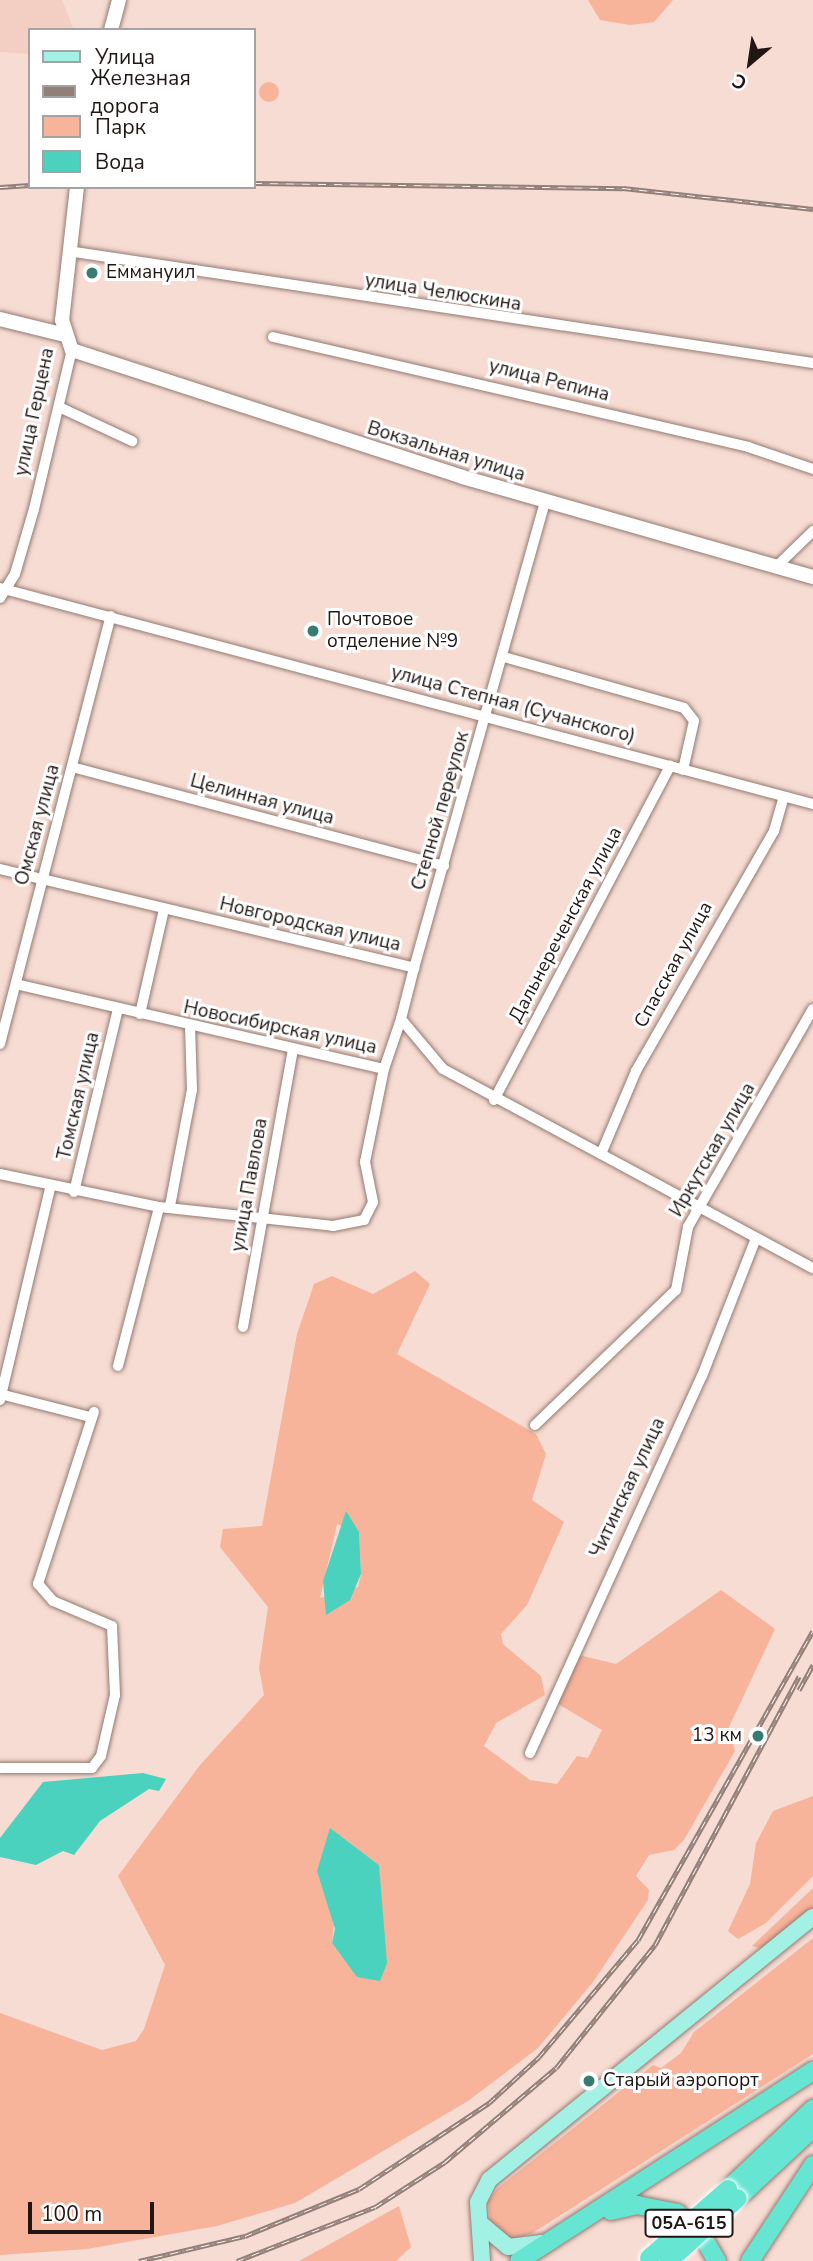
<!DOCTYPE html>
<html>
<head>
<meta charset="utf-8">
<style>
	body { margin:0 }
	#map { position:relative; width:813px; height:2261px; overflow:hidden; background:#f7dcd3; font-family:"Nunito Sans",sans-serif }
	div>[style] { position:absolute }
	.built>* { inset:0; background:#f2cfc2 }
	.green>* { inset:0; background:#f8b39b }
	.round { border-radius:50% }
	.water>* { inset:0; background:#4ad2be }
	.roads { filter:drop-shadow(0 0 2px #937a72) drop-shadow(0 0 2px #937a72) }
	.street>* { height:10px; margin:-5px; padding:0 5px; transform-origin:5px; border-radius:5px; background:#fff }
	.secondary>* { height:14px; margin:-7px; padding:0 7px; transform-origin:7px; border-radius:7px; background:#fff }
	.primary>* { height:16px; margin:-8px; padding:0 8px; transform-origin:8px; border-radius:8px; background:#a3f0e4 }
	.highway>* { height:18px; margin:-9px; padding:0 9px; transform-origin:9px; border-radius:9px; background:#66e6d2 }
	.rail>* { height:5px; margin-top:-2.5px; transform-origin:0; background:repeating-linear-gradient(90deg,#fff 0 8px,#927f78 0 16px); box-sizing:border-box; border-block:2px solid #927f78 }
	.bridges { filter:drop-shadow(0 0 2px #fff) drop-shadow(0 0 2px #fff) }
	.highway-bridge>* { height:18px; margin:-9px; padding:0 9px; transform-origin:9px; border-radius:9px; background:#66e6d2 }
	.dots>* { width:19px; height:19px; translate:-50% -50%; box-sizing:border-box; border:4px solid #fff; border-radius:50% }
	span { translate:-50% -50%; white-space:nowrap; text-align:center; line-height:1.15; -webkit-text-stroke:6px #fff; paint-order:stroke }
	.shield-label span { padding:2px 5px; background:#fff; border:2px solid; border-radius:5px; -webkit-text-stroke-width:0 }
	.shield-label { font-size:18px; color:#201613; font-weight:700 }
	.poi-label { font-size:19px; color:#201613 }
	.left { translate:0 -50%; text-align:left }
	.right { translate:-100% -50%; text-align:right }
	.street-label { font-size:19px; color:#201613 }
	.legend { position:absolute; left:28px; top:28px; width:228px; height:161px; box-sizing:border-box; background:#fff; border:2px solid #a6a2a1; margin:0; padding:9px 12px; list-style:none; font-size:21px; color:#201613 }
	.legend li { display:flex; align-items:center; gap:14px; height:35px }
	.legend b { width:35px; border:2px solid #a6a2a1 }
	.north { position:absolute; left:715px; top:28px; width:70px; height:70px; -webkit-text-stroke:5px #fff; paint-order:stroke; rotate:209deg; font-size:19px; font-weight:700; line-height:28px; text-align:center; color:#201613 }
	.north::after { content:''; display:block; margin:auto; width:24px; height:32px; background:#201613; clip-path:polygon(50% 0,100% 100%,50% 72%,0 100%) }
	.scale { position:absolute; left:28px; top:2202px; width:126px; height:32px; box-sizing:border-box; border:4px solid #201613; border-top:0; padding-left:9px; font-size:21px; line-height:24px; white-space:nowrap; color:#201613; -webkit-text-stroke:5px #fff; paint-order:stroke }
</style>
</head>
<body>
<div id="map">
	<div class="built">
		<i style="clip-path:polygon(0 0,62px 0,74px 30px,30px 30px,30px 54px,0 52px)"></i>
	</div>
	<div class="green">
		<i style="clip-path:polygon(588px 0,673px 0,654px 22px,630px 25px,600px 20px)"></i>
		<i class="round" style="left:259px;top:82px;width:20px;height:20px"></i>
		<i style="clip-path:polygon(evenodd,415px 1271px,430px 1284px,397px 1354px,536px 1434px,546px 1454px,532px 1500px,564px 1522px,527px 1605px,501px 1634px,503px 1644px,541px 1676px,545px 1695px,496px 1723px,484px 1746px,530px 1780px,557px 1784px,577px 1756px,588px 1758px,602px 1730px,558px 1704px,579px 1655px,616px 1664px,721px 1590px,775px 1629px,729px 1727px,735px 1751px,684px 1840px,674px 1850px,649px 1855px,636px 1876px,649px 1890px,648px 1900px,593px 1982px,538px 2048px,468px 2101px,295px 2203px,217px 2226px,87px 2249px,0 2255px,0 2013px,102px 2050px,136px 2041px,144px 2029px,165px 1965px,118px 1876px,200px 1765px,264px 1695px,259px 1668px,268px 1607px,220px 1547px,223px 1529px,262px 1526px,297px 1334px,314px 1284px,332px 1276px,373px 1294px,415px 1271px,337px 1524px,359px 1532px,361px 1574px,358px 1587px,320px 1598px,337px 1524px,415px 1271px,342px 1837px,379px 1865px,382px 1932px,357px 1976px,332px 1943px,342px 1837px)"></i>
		<i style="clip-path:polygon(813px 1796px,813px 1876px,766px 1923px,738px 1939px,728px 1931px,750px 1884px,756px 1843px,773px 1811px)"></i>
		<i style="clip-path:polygon(813px 1888px,813px 1910px,763px 1949px,752px 1946px)"></i>
		<i style="clip-path:polygon(813px 1938px,813px 2054px,531px 2234px,513px 2239px,491px 2225px,488px 2201px,498px 2188px,653px 2065px,661px 2068px,681px 2053px,694px 2032px)"></i>
		<i style="clip-path:polygon(399px 2206px,411px 2247px,396px 2261px,299px 2261px)"></i>
	</div>
	<div class="water">
		<i style="clip-path:polygon(346px 1511px,359px 1532px,361px 1574px,350px 1600px,326px 1615px,323px 1581px)"></i>
		<i style="clip-path:polygon(143px 1773px,166px 1779px,159px 1791px,149px 1789px,100px 1821px,74px 1855px,63px 1851px,36px 1865px,0 1857px,0 1838px,43px 1782px)"></i>
		<i style="clip-path:polygon(330px 1828px,379px 1865px,387px 1963px,380px 1981px,357px 1977px,332px 1943px,335px 1929px,317px 1871px)"></i>
	</div>
	<div class="roads">
		<div class="street">
			<i style="left:68px;top:251px;width:753px;rotate:8.55deg"></i>
			<i style="left:273px;top:337px;width:488px;rotate:13deg"></i>
			<i style="left:748px;top:447px;width:69px;rotate:18.7deg"></i>
			<i style="left:59px;top:407px;width:81px;rotate:25deg"></i>
			<i style="left:776px;top:567px;width:52px;rotate:-44.2deg"></i>
			<i style="left:0;top:588px;width:841px;rotate:14.88deg"></i>
			<i style="left:0;top:598px;width:28px;rotate:-58deg"></i>
			<i style="left:15px;top:574px;width:68px;rotate:-73.7deg"></i>
			<i style="left:34px;top:509px;width:163px;rotate:-76.6deg"></i>
			<i style="left:504px;top:657px;width:187px;rotate:15.8deg"></i>
			<i style="left:684px;top:708px;width:16px;rotate:52deg"></i>
			<i style="left:694px;top:721px;width:50px;rotate:102.7deg"></i>
			<i style="left:72px;top:767px;width:385px;rotate:14.9deg"></i>
			<i style="left:0;top:869px;width:426px;rotate:13.4deg"></i>
			<i style="left:414px;top:968px;width:53px;rotate:104.3deg"></i>
			<i style="left:401px;top:1019px;width:65px;rotate:50deg"></i>
			<i style="left:443px;top:1069px;width:420px;rotate:28.3deg"></i>
			<i style="left:414px;top:968px;width:483px;rotate:-74.3deg"></i>
			<i style="left:140px;top:1014px;width:108px;rotate:-77.1deg"></i>
			<i style="left:0;top:1044px;width:442px;rotate:-75.5deg"></i>
			<i style="left:384px;top:1069px;width:53px;rotate:-71.2deg"></i>
			<i style="left:494px;top:1100px;width:378px;rotate:-62.2deg"></i>
			<i style="left:601px;top:1154px;width:90px;rotate:-67.1deg"></i>
			<i style="left:636px;top:1071px;width:277px;rotate:-60.1deg"></i>
			<i style="left:774px;top:831px;width:35px;rotate:-74deg"></i>
			<i style="left:0;top:1174px;width:162px;rotate:11.7deg"></i>
			<i style="left:159px;top:1207px;width:175px;rotate:6.2deg"></i>
			<i style="left:333px;top:1226px;width:32px;rotate:-11deg"></i>
			<i style="left:364px;top:1220px;width:20px;rotate:-63deg"></i>
			<i style="left:373px;top:1202px;width:41px;rotate:-101.3deg"></i>
			<i style="left:365px;top:1162px;width:95px;rotate:-78.5deg"></i>
			<i style="left:384px;top:1069px;width:377px;rotate:-167deg"></i>
			<i style="left:74px;top:1192px;width:188px;rotate:-76.5deg"></i>
			<i style="left:170px;top:1206px;width:118px;rotate:-79.3deg"></i>
			<i style="left:192px;top:1090px;width:63px;rotate:-91.8deg"></i>
			<i style="left:243px;top:1327px;width:282px;rotate:-79.8deg"></i>
			<i style="left:118px;top:1366px;width:164px;rotate:-75.5deg"></i>
			<i style="left:0;top:1394px;width:93px;rotate:14.3deg"></i>
			<i style="left:0;top:1400px;width:218px;rotate:-76.7deg"></i>
			<i style="left:535px;top:1425px;width:195px;rotate:-43.8deg"></i>
			<i style="left:676px;top:1290px;width:64px;rotate:-79.2deg"></i>
			<i style="left:688px;top:1227px;width:251px;rotate:-60.2deg"></i>
			<i style="left:530px;top:1753px;width:414px;rotate:-65.5deg"></i>
			<i style="left:702px;top:1376px;width:148px;rotate:-68.6deg"></i>
			<i style="left:0;top:1768px;width:92px"></i>
			<i style="left:92px;top:1768px;width:15px;rotate:-53deg"></i>
			<i style="left:101px;top:1756px;width:63px;rotate:-77.1deg"></i>
			<i style="left:115px;top:1695px;width:69px;rotate:-92.5deg"></i>
			<i style="left:112px;top:1626px;width:64px;rotate:-157deg"></i>
			<i style="left:53px;top:1601px;width:23px;rotate:-131deg"></i>
			<i style="left:38px;top:1584px;width:181px;rotate:-72deg"></i>
		</div>
		<div class="secondary">
			<i style="left:111px;top:30px;width:31px;rotate:-75deg"></i>
			<i style="left:77px;top:187px;width:134px;rotate:96.4deg"></i>
			<i style="left:62px;top:320px;width:32px;rotate:72deg"></i>
			<i style="left:72px;top:350px;width:410px;rotate:18deg"></i>
			<i style="left:462px;top:477px;width:365px;rotate:15.9deg"></i>
			<i style="left:0;top:319px;width:67px;rotate:13.8deg"></i>
		</div>
		<div class="primary">
			<i style="left:481px;top:2224px;width:35px;rotate:40deg"></i>
			<i style="left:508px;top:2247px;width:34px;rotate:-7deg"></i>
			<i style="left:482px;top:2261px;width:59px;rotate:-93.9deg"></i>
			<i style="left:478px;top:2202px;width:25px;rotate:-63deg"></i>
			<i style="left:489px;top:2180px;width:417px;rotate:-39.1deg"></i>
		</div>
		<div class="highway">
			<i style="left:728px;top:2189px;width:117px;rotate:-43.3deg"></i>
			<i style="left:738px;top:2198px;width:103px;rotate:-43deg"></i>
			<i style="left:611px;top:2211px;width:27px;rotate:-13deg"></i>
			<i style="left:637px;top:2205px;width:41px;rotate:11.3deg"></i>
			<i style="left:677px;top:2213px;width:28px;rotate:38deg"></i>
			<i style="left:699px;top:2230px;width:36px;rotate:60deg"></i>
			<i style="left:519px;top:2261px;width:350px;rotate:-32.9deg"></i>
			<i style="left:750px;top:2261px;width:115px;rotate:-56.7deg"></i>
		</div>
	</div>
	<div class="rail">
		<i style="left:254px;top:183px;width:369px;rotate:0.8deg"></i>
		<i style="left:623px;top:188px;width:191px;rotate:6.3deg"></i>
		<i style="left:0;top:187px;width:30px;rotate:-4deg"></i>
		<i style="left:799px;top:1690px;width:29px;rotate:-61deg"></i>
		<i style="left:139px;top:2261px;width:109px;rotate:-13.3deg"></i>
		<i style="left:245px;top:2236px;width:123px;rotate:-22.4deg"></i>
		<i style="left:359px;top:2189px;width:156px;rotate:-33.5deg"></i>
		<i style="left:489px;top:2103px;width:68px;rotate:-42.6deg"></i>
		<i style="left:539px;top:2057px;width:153px;rotate:-49.8deg"></i>
		<i style="left:638px;top:1940px;width:355px;rotate:-60.5deg"></i>
		<i style="left:237px;top:2261px;width:148px;rotate:-21.4deg"></i>
		<i style="left:375px;top:2207px;width:83px;rotate:-32.7deg"></i>
		<i style="left:445px;top:2162px;width:145px;rotate:-40.3deg"></i>
		<i style="left:556px;top:2068px;width:158px;rotate:-51.2deg"></i>
		<i style="left:655px;top:1945px;width:305px;rotate:-61.8deg"></i>
	</div>
	<div class="bridges">
		<div class="highway-bridge">
			<i style="left:649px;top:2258px;width:105px;rotate:-41.1deg"></i>
			<i style="left:669px;top:2261px;width:93px;rotate:-42.4deg"></i>
		</div>
	</div>
	<div class="dots">
		<i style="left:92px;top:273px;background:#377c71"></i>
		<i style="left:313px;top:631px;background:#377c71"></i>
		<i style="left:758px;top:1736px;background:#377c71"></i>
		<i style="left:589px;top:2081px;background:#377c71"></i>
	</div>
	<div class="shield-label">
		<span style="left:689px;top:2223px">05А-615</span>
	</div>
	<div class="poi-label">
		<span class="left" style="left:106px;top:273px">Еммануил</span>
		<span class="left" style="left:327px;top:631px">Почтовое<br>отделение №9</span>
		<span class="right" style="left:742px;top:1736px">13 км</span>
		<span class="left" style="left:603px;top:2081px">Старый аэропорт</span>
	</div>
	<div class="street-label">
		<span style="left:443px;top:293px;rotate:9deg">улица Челюскина</span>
		<span style="left:549px;top:381px;rotate:14deg">улица Репина</span>
		<span style="left:35px;top:412px;rotate:-78deg">улица Герцена</span>
		<span style="left:446px;top:452px;rotate:17deg">Вокзальная улица</span>
		<span style="left:513px;top:705px;rotate:15deg">улица Степная (Сучанского)</span>
		<span style="left:262px;top:800px;rotate:15deg">Целинная улица</span>
		<span style="left:441px;top:811px;rotate:-74deg">Степной переулок</span>
		<span style="left:38px;top:825px;rotate:-75deg">Омская улица</span>
		<span style="left:310px;top:925px;rotate:13deg">Новгородская улица</span>
		<span style="left:566px;top:925px;rotate:-62deg">Дальнереченская улица</span>
		<span style="left:674px;top:965px;rotate:-61deg">Спасская улица</span>
		<span style="left:280px;top:1028px;rotate:12deg">Новосибирская улица</span>
		<span style="left:79px;top:1096px;rotate:-77deg">Томская улица</span>
		<span style="left:713px;top:1150px;rotate:-60deg">Иркутская улица</span>
		<span style="left:250px;top:1185px;rotate:-80deg">улица Павлова</span>
		<span style="left:628px;top:1488px;rotate:-65deg">Читинская улица</span>
	</div>
	<ul class="legend">
	<li><b style="height:9px;background:#a3f0e4"></b>Улица</li>
	<li><b style="height:9px;background:#927f78"></b>Железная дорога</li>
	<li><b style="height:19px;background:#f8b39b"></b>Парк</li>
	<li><b style="height:19px;background:#4ad2be"></b>Вода</li>
	</ul>
	<div class="north">С</div>
	<div class="scale">100 m</div>
</div>
</body>
</html>
